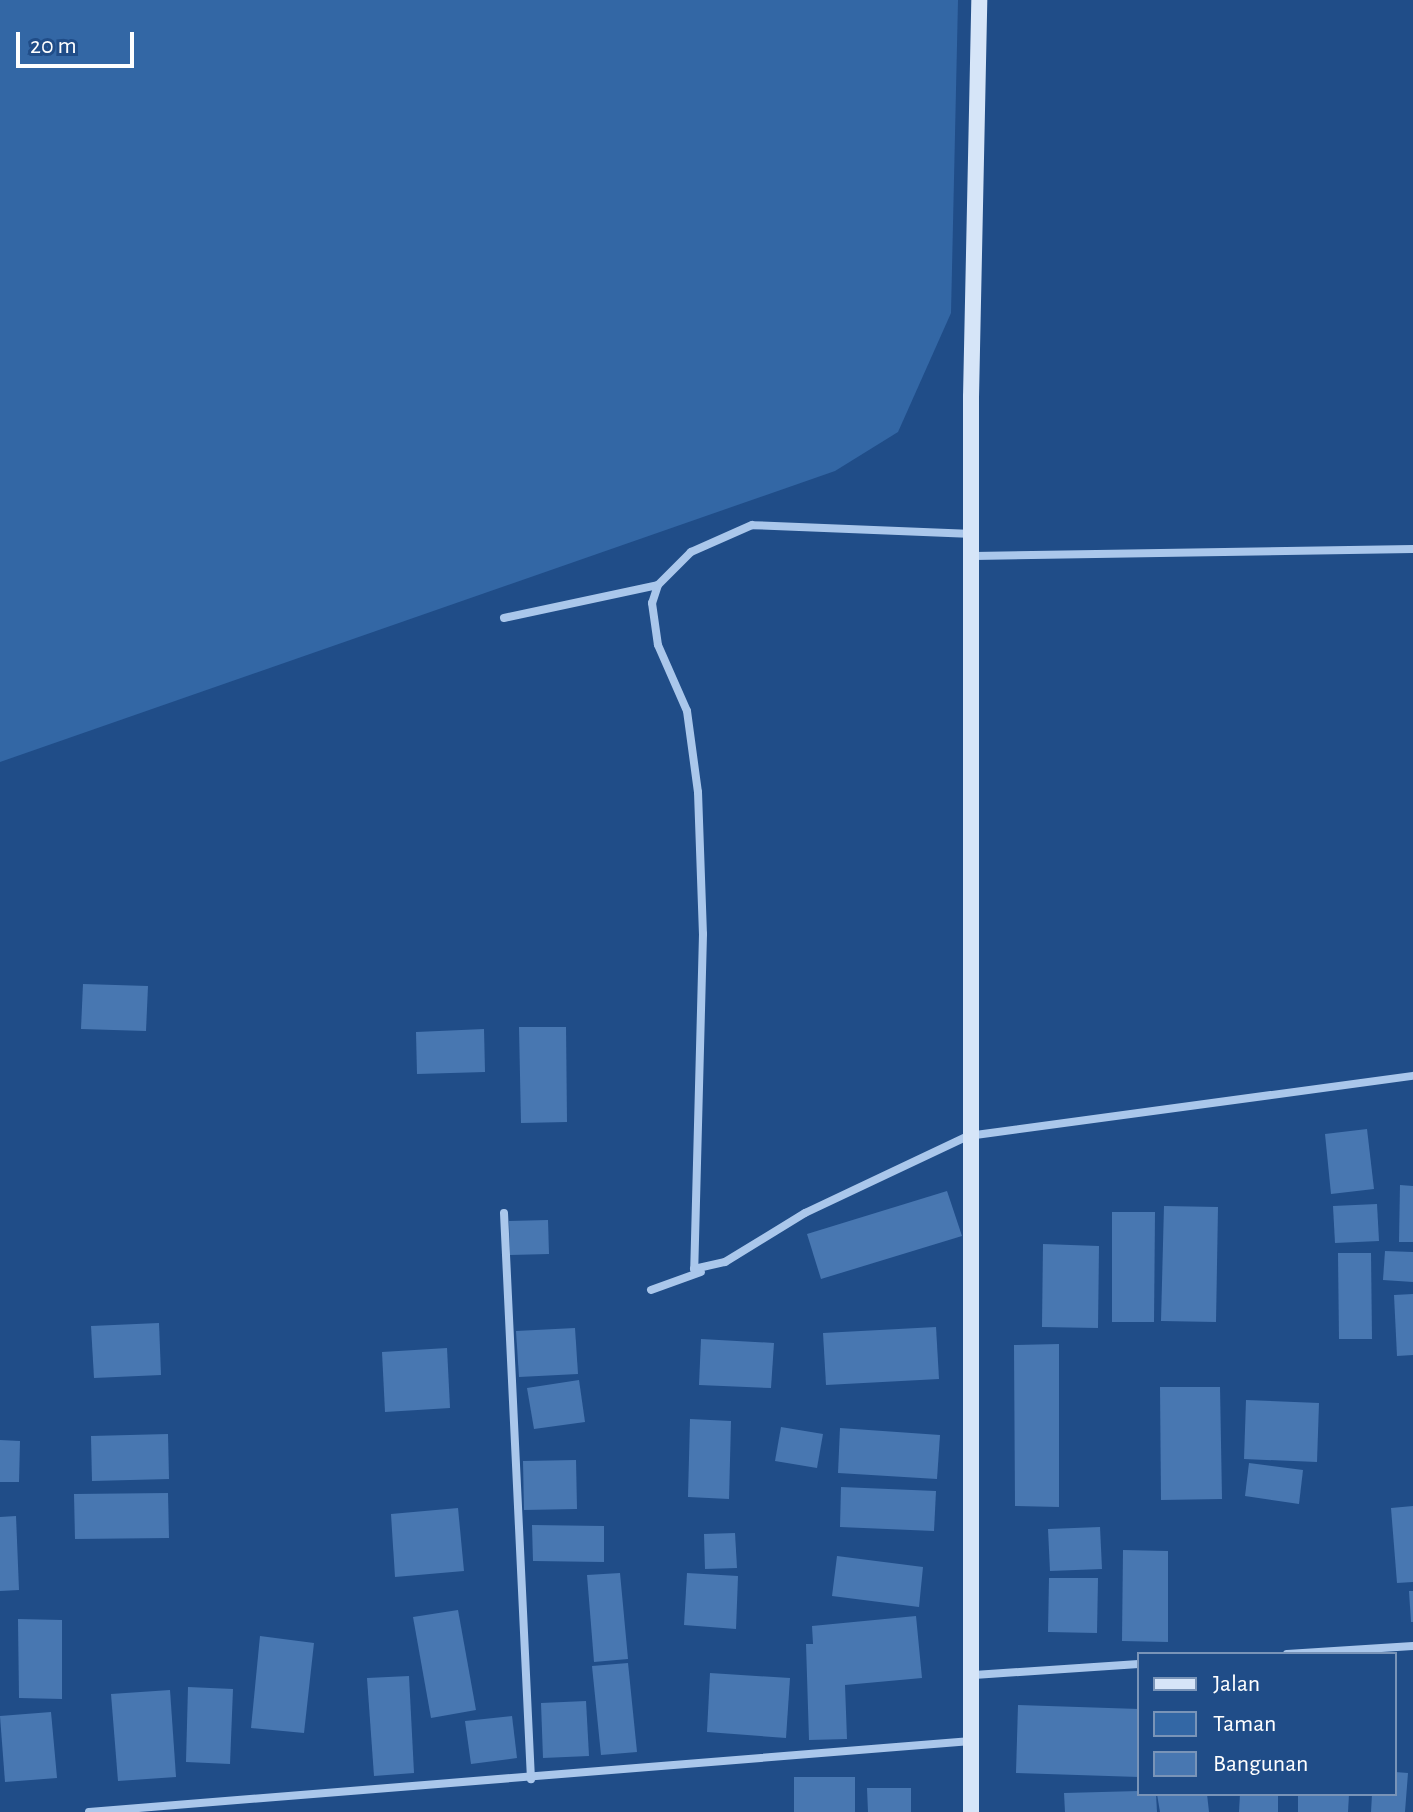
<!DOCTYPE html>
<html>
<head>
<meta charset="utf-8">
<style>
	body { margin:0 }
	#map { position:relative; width:1413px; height:1812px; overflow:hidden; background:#204d88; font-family:"Alegreya Sans",sans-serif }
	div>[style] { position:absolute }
	.green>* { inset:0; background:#3367a5 }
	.building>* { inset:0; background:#4877b1 }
	.street>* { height:8px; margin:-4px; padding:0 4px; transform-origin:4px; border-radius:4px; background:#aac7eb }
	.secondary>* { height:16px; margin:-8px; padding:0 8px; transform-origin:8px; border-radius:8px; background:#d6e5f8 }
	span { translate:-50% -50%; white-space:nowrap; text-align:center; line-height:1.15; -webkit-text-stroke:6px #204d88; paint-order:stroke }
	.legend { position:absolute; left:1137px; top:1652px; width:260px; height:144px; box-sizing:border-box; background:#204d88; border:2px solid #7994b8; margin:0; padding:10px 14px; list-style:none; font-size:24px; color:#fff }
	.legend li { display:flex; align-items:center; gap:16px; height:40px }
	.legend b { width:40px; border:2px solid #7994b8 }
	.scale { position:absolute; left:16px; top:32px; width:118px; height:36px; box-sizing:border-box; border:4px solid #fff; border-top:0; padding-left:10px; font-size:24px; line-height:28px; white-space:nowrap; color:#fff; -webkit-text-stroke:6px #204d88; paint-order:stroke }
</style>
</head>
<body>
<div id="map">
	<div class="green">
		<i style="clip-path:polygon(0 0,958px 0,951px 313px,898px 432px,835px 471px,0 762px)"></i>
	</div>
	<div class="building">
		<i style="clip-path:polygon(83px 984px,148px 986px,146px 1031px,81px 1029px)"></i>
		<i style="clip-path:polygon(519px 1027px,566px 1027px,567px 1122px,521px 1123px)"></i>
		<i style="clip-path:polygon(484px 1029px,485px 1072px,417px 1074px,416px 1032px)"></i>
		<i style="clip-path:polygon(1367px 1129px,1374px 1189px,1331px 1194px,1325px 1134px)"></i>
		<i style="clip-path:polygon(1400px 1185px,1413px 1186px,1413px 1242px,1399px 1242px)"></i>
		<i style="clip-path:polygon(947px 1191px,962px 1236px,821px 1279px,807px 1234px)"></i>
		<i style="clip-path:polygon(1377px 1204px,1379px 1241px,1335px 1243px,1333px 1206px)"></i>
		<i style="clip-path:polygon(1164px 1206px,1218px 1207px,1216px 1322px,1161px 1321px)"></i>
		<i style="clip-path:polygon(1112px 1212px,1155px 1212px,1154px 1322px,1112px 1322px)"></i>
		<i style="clip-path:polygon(548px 1220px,549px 1254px,510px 1255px,509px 1221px)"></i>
		<i style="clip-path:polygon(1043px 1244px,1099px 1246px,1098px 1328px,1042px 1327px)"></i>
		<i style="clip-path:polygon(1385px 1251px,1413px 1252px,1413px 1282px,1383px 1280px)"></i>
		<i style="clip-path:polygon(1338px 1253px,1371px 1253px,1372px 1339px,1339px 1339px)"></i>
		<i style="clip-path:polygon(1413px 1294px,1413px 1355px,1397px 1356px,1394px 1295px)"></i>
		<i style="clip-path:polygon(159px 1323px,161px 1375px,94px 1378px,91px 1326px)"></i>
		<i style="clip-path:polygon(936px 1327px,939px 1379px,826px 1385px,823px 1333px)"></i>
		<i style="clip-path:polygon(575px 1328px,578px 1374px,519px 1377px,516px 1331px)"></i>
		<i style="clip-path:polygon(701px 1339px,774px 1343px,771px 1388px,699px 1385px)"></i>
		<i style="clip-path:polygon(1059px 1344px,1059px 1507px,1015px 1506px,1014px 1345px)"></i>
		<i style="clip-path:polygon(447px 1348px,450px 1408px,385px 1412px,382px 1352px)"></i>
		<i style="clip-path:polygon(579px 1380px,585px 1422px,534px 1429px,527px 1388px)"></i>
		<i style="clip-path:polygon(1160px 1387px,1220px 1387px,1222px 1499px,1161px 1500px)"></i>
		<i style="clip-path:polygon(1246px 1400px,1319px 1403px,1317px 1462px,1244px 1459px)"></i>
		<i style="clip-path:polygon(690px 1419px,731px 1421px,729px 1499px,688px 1497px)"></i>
		<i style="clip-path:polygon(781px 1427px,823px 1434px,817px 1468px,775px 1461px)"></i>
		<i style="clip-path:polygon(840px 1428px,940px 1435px,937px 1479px,838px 1473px)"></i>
		<i style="clip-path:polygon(168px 1434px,169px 1479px,92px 1481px,91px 1436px)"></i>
		<i style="clip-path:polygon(0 1440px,20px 1441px,19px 1482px,0 1482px)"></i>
		<i style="clip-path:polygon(576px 1460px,577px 1509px,524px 1510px,523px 1461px)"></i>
		<i style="clip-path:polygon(1249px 1463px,1303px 1470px,1299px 1504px,1245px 1496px)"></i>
		<i style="clip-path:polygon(841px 1487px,936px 1491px,934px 1531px,840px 1527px)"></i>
		<i style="clip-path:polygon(168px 1493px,169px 1538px,75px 1539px,74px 1494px)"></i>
		<i style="clip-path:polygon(1413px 1506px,1413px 1582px,1397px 1583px,1391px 1508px)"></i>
		<i style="clip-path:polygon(458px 1508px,464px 1571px,395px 1577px,391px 1514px)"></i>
		<i style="clip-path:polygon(16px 1516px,19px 1590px,0 1591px,0 1517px)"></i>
		<i style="clip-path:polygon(532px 1525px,604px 1526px,604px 1562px,533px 1561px)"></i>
		<i style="clip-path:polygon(1100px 1527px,1102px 1569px,1050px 1571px,1048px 1529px)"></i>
		<i style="clip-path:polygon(735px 1533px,737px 1568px,705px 1569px,704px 1534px)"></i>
		<i style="clip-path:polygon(1123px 1550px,1168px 1551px,1168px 1642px,1122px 1641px)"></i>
		<i style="clip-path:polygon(837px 1556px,923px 1567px,919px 1607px,832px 1596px)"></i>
		<i style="clip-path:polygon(620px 1573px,628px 1659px,594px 1662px,587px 1575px)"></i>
		<i style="clip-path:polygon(687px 1573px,738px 1576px,736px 1629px,684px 1625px)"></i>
		<i style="clip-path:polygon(1049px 1578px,1098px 1578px,1097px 1633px,1048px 1632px)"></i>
		<i style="clip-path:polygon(1409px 1591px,1413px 1591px,1413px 1622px,1411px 1622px)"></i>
		<i style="clip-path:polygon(458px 1610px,476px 1710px,431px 1718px,413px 1617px)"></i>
		<i style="clip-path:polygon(916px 1616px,922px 1678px,845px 1685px,847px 1739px,809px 1740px,806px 1644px,813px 1644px,812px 1626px)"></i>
		<i style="clip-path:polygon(18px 1619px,62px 1620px,62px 1699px,19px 1698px)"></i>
		<i style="clip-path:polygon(260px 1636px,314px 1643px,304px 1733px,251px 1728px)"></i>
		<i style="clip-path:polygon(628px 1663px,637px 1752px,601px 1755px,592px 1666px)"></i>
		<i style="clip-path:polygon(710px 1673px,790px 1678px,786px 1738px,707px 1732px)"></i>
		<i style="clip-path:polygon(409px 1676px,414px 1773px,374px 1776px,367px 1678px)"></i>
		<i style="clip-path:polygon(188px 1687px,233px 1689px,230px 1764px,186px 1762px)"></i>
		<i style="clip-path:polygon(170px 1690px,176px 1777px,118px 1781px,111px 1694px)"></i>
		<i style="clip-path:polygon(586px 1701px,589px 1756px,543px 1758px,541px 1703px)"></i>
		<i style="clip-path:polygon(1018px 1705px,1139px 1709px,1139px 1777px,1016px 1773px)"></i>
		<i style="clip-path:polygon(51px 1712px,57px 1778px,5px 1782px,0 1716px)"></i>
		<i style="clip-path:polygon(512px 1716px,517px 1758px,471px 1764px,465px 1721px)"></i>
		<i style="clip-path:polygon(1395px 1772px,1408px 1773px,1405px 1812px,1371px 1812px,1372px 1794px,1395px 1794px)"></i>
		<i style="clip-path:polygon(794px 1777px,855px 1777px,855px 1812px,794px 1812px)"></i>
		<i style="clip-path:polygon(867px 1788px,911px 1788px,911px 1812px,868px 1812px)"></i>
		<i style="clip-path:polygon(1139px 1791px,1156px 1794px,1157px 1812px,1065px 1812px,1064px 1793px)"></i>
		<i style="clip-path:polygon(1157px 1794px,1207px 1794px,1209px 1812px,1160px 1812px)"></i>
		<i style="clip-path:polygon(1240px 1794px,1278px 1794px,1278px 1812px,1239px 1812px)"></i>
		<i style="clip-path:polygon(1298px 1794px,1349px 1794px,1348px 1812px,1298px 1812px)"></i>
	</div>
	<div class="street">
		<i style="left:973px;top:534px;width:221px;rotate:-177.7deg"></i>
		<i style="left:752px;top:525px;width:67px;rotate:156.1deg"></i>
		<i style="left:691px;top:552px;width:47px;rotate:135deg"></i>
		<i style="left:658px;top:585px;width:19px;rotate:108deg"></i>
		<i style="left:652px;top:603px;width:42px;rotate:81.9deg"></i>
		<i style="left:658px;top:645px;width:72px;rotate:66.3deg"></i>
		<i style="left:687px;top:711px;width:82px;rotate:82.3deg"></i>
		<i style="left:698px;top:792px;width:142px;rotate:88deg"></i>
		<i style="left:703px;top:934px;width:335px;rotate:91.5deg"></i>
		<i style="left:694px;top:1269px;width:32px;rotate:-13deg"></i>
		<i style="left:725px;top:1262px;width:94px;rotate:-31.5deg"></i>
		<i style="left:805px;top:1213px;width:180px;rotate:-25.3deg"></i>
		<i style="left:968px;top:1136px;width:449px;rotate:-7.7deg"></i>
		<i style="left:974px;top:556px;width:439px;rotate:-0.9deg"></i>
		<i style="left:504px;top:618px;width:157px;rotate:-12.1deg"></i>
		<i style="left:504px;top:1213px;width:567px;rotate:87.27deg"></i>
		<i style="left:651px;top:1290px;width:53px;rotate:-19.8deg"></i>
		<i style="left:1287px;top:1654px;width:126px;rotate:-3.6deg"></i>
		<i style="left:974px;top:1675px;width:165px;rotate:-3.8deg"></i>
		<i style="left:89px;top:1812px;width:885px;rotate:-4.6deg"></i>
	</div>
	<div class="secondary">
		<i style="left:971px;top:1812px;width:1415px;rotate:-90deg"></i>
		<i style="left:971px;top:397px;width:397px;rotate:-88.8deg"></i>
	</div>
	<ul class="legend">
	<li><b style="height:10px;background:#d6e5f8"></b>Jalan</li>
	<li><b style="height:22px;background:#3367a5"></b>Taman</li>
	<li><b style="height:22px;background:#4877b1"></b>Bangunan</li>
	</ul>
	<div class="scale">20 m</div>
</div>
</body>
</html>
